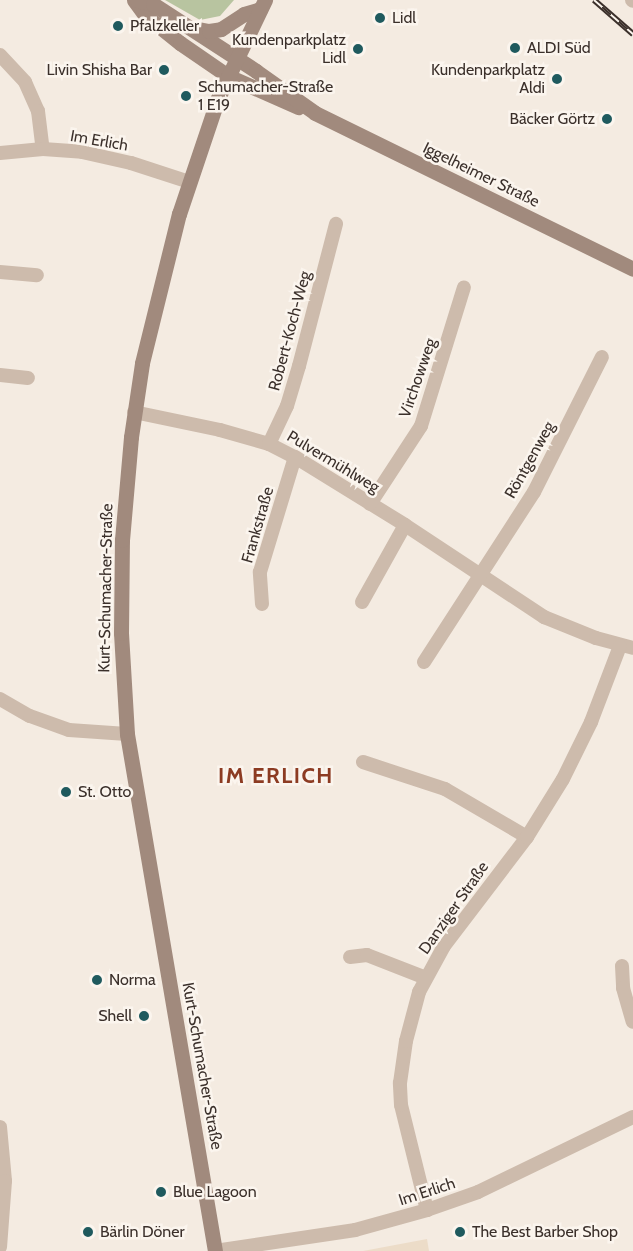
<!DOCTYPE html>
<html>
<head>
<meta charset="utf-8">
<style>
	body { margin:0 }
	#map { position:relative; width:633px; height:1251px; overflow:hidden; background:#f4ebe1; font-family:Cabin,sans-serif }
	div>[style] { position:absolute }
	.green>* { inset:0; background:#b8c4a0 }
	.plaza>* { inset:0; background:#ecdcc8 }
	.minor>* { height:14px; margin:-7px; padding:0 7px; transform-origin:7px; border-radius:7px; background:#cdbbac }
	.secondary>* { height:15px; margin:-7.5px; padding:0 7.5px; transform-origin:7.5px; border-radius:7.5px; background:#a18a7d }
	.rail>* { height:6px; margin-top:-3px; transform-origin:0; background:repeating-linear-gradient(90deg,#fbf5ee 0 11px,#3b302b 0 22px); box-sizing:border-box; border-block:2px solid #3b302b }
	.dots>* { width:16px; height:16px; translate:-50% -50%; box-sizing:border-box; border:3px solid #fbf5ee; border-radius:50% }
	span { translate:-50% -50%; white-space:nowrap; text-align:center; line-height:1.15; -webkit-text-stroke:5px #fbf5ee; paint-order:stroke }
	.poi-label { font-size:16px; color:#3b302b }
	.left { translate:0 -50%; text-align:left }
	.right { translate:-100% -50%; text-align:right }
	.street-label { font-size:16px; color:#3b302b }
	.district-label { font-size:22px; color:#8c3b22; font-weight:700; letter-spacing:1.5px }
</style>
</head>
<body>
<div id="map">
	<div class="green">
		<i style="clip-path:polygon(165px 0,234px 0,220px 16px,200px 20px)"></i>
	</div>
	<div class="plaza">
		<i style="clip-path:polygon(427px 1239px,429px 1251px,363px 1251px)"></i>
	</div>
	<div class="minor">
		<i style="left:632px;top:0;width:1px;rotate:45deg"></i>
		<i style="left:0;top:55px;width:37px;rotate:47deg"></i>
		<i style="left:25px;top:82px;width:32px;rotate:66deg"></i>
		<i style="left:38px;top:111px;width:38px;rotate:83deg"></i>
		<i style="left:0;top:153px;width:43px;rotate:-5.3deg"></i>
		<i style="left:43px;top:149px;width:39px;rotate:4deg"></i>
		<i style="left:82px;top:152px;width:50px;rotate:12.7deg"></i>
		<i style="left:131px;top:163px;width:61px;rotate:18.1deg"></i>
		<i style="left:0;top:272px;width:37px;rotate:5deg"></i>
		<i style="left:0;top:375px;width:28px;rotate:6deg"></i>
		<i style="left:134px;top:412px;width:88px;rotate:11.8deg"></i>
		<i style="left:220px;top:430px;width:51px;rotate:15.9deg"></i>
		<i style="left:269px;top:444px;width:29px;rotate:27deg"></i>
		<i style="left:295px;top:457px;width:129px;rotate:31.7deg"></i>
		<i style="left:405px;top:525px;width:167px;rotate:33.5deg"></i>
		<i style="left:544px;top:617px;width:56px;rotate:22deg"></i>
		<i style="left:596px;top:638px;width:38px;rotate:15deg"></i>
		<i style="left:269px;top:444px;width:42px;rotate:-64.7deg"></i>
		<i style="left:287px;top:406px;width:42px;rotate:-73.3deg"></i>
		<i style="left:299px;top:366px;width:147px;rotate:-75.4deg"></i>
		<i style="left:370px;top:504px;width:93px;rotate:-56.8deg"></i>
		<i style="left:421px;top:426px;width:145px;rotate:-72.8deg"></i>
		<i style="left:362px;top:602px;width:88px;rotate:-60.8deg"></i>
		<i style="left:262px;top:604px;width:32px;rotate:-94deg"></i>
		<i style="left:260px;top:572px;width:120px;rotate:-73.1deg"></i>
		<i style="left:424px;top:662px;width:202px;rotate:-57.1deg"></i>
		<i style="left:534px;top:492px;width:151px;rotate:-63.3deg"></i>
		<i style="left:0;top:699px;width:34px;rotate:30deg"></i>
		<i style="left:30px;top:716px;width:41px;rotate:19.7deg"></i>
		<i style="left:69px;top:730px;width:58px;rotate:3.9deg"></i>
		<i style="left:363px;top:762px;width:86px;rotate:18.2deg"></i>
		<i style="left:445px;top:789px;width:95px;rotate:30.3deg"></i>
		<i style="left:350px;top:957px;width:17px;rotate:-7deg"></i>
		<i style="left:367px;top:955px;width:63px;rotate:21.3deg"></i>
		<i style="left:622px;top:966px;width:22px;rotate:87deg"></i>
		<i style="left:623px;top:988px;width:35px;rotate:74deg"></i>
		<i style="left:0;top:1127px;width:54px;rotate:84.7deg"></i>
		<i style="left:5px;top:1181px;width:66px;rotate:94.3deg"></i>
		<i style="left:427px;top:1210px;width:108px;rotate:-103.9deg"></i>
		<i style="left:401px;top:1105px;width:22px;rotate:-93deg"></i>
		<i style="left:400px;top:1083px;width:42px;rotate:-81.9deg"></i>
		<i style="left:406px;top:1041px;width:51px;rotate:-75.1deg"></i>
		<i style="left:419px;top:992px;width:52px;rotate:-61.5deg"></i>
		<i style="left:444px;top:946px;width:137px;rotate:-52.7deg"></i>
		<i style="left:527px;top:837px;width:68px;rotate:-58.2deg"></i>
		<i style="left:563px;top:779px;width:64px;rotate:-63.8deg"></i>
		<i style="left:591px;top:722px;width:81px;rotate:-69.1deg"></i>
		<i style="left:215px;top:1251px;width:142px;rotate:-8.5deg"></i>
		<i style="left:355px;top:1230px;width:75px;rotate:-15.5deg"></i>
		<i style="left:427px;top:1210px;width:54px;rotate:-19.4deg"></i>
		<i style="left:478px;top:1192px;width:172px;rotate:-25.8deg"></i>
	</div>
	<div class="secondary">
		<i style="left:134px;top:0;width:19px;rotate:54deg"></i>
		<i style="left:145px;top:15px;width:45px;rotate:38.7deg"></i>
		<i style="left:180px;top:43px;width:58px;rotate:34.5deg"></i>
		<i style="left:228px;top:76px;width:77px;rotate:23.9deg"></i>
		<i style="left:137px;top:0;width:16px;rotate:14deg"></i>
		<i style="left:153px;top:4px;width:123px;rotate:33deg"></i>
		<i style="left:256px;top:71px;width:72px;rotate:35.4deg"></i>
		<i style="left:315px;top:113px;width:354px;rotate:26.1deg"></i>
		<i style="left:193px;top:28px;width:16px;rotate:11deg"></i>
		<i style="left:209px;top:31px;width:12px;rotate:-9deg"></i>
		<i style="left:221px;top:29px;width:27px;rotate:-33deg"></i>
		<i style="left:244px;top:14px;width:17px;rotate:-17deg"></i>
		<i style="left:215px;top:1251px;width:524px;rotate:-99.66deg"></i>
		<i style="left:127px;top:734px;width:101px;rotate:-93.4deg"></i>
		<i style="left:121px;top:633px;width:93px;rotate:-89.4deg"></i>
		<i style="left:122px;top:540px;width:103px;rotate:-85deg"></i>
		<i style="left:131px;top:437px;width:75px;rotate:-81.5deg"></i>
		<i style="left:142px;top:363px;width:154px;rotate:-76.1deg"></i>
		<i style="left:179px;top:214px;width:122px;rotate:-71.4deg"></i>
		<i style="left:218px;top:98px;width:109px;rotate:-64.4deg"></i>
	</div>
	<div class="rail">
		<i style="left:594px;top:0;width:52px;rotate:41.1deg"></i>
	</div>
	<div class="dots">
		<i style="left:380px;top:18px;background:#1f5a5e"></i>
		<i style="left:118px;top:26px;background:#1f5a5e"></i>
		<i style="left:515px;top:48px;background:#1f5a5e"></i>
		<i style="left:358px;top:49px;background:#1f5a5e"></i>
		<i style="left:164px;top:70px;background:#1f5a5e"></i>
		<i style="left:557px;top:79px;background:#1f5a5e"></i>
		<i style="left:186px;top:96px;background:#1f5a5e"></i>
		<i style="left:607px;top:119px;background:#1f5a5e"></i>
		<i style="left:66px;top:792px;background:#1f5a5e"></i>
		<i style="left:97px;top:980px;background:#1f5a5e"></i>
		<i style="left:144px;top:1016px;background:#1f5a5e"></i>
		<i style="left:161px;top:1192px;background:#1f5a5e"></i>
		<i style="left:88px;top:1232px;background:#1f5a5e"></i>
		<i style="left:460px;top:1232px;background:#1f5a5e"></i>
	</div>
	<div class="poi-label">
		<span class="left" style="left:392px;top:18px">Lidl</span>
		<span class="left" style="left:130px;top:26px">Pfalzkeller</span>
		<span class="right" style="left:346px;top:49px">Kundenparkplatz<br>Lidl</span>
		<span class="left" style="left:527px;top:48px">ALDI Süd</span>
		<span class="right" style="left:152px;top:70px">Livin Shisha Bar</span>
		<span class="right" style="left:545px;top:79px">Kundenparkplatz<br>Aldi</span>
		<span class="left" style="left:198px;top:96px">Schumacher-Straße<br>1 E19</span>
		<span class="right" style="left:595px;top:119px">Bäcker Görtz</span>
		<span class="left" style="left:78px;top:792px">St. Otto</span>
		<span class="left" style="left:109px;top:980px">Norma</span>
		<span class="right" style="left:132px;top:1016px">Shell</span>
		<span class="left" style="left:173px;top:1192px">Blue Lagoon</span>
		<span class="left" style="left:100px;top:1232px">Bärlin Döner</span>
		<span class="left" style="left:472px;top:1232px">The Best Barber Shop</span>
	</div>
	<div class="street-label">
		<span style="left:99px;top:141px;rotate:10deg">Im Erlich</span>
		<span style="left:481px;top:175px;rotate:26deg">Iggelheimer Straße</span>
		<span style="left:290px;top:331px;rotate:-75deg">Robert-Koch-Weg</span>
		<span style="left:418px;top:378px;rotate:-71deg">Virchowweg</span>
		<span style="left:530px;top:460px;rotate:-61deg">Röntgenweg</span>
		<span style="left:333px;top:462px;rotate:31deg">Pulvermühlweg</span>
		<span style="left:258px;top:525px;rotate:-74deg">Frankstraße</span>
		<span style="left:106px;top:588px;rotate:-89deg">Kurt-Schumacher-Straße</span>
		<span style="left:454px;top:908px;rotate:-55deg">Danziger Straße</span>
		<span style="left:202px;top:1066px;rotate:80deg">Kurt-Schumacher-Straße</span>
		<span style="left:427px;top:1192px;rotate:-18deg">Im Erlich</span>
	</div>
	<div class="district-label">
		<span style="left:276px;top:776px">IM ERLICH</span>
	</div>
</div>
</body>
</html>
